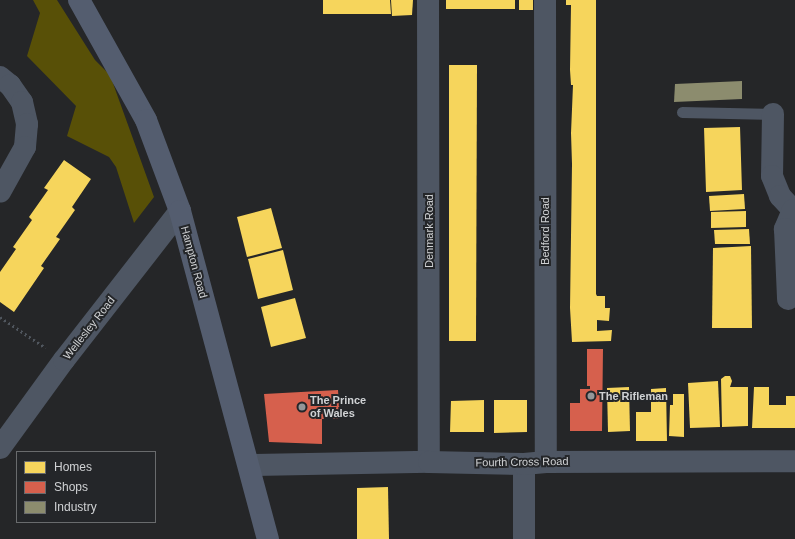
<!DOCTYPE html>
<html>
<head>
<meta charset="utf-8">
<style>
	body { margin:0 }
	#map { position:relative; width:795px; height:539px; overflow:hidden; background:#252628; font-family:Helvetica,sans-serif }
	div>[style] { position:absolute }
	.forest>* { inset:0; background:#585007 }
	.homes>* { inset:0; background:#f6d55c }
	.shops>* { inset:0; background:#d6604d }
	.industry>* { inset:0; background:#8c8c6e }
	.path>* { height:2.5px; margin-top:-1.25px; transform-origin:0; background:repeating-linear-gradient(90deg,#50565e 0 2px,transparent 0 5px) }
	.service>* { height:11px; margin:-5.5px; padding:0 5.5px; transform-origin:5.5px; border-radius:5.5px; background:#4e5663 }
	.minor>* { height:22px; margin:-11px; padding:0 11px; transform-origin:11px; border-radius:11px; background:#4e5663 }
	.tertiary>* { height:22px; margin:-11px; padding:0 11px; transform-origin:11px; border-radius:11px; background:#4e5663 }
	.primary>* { height:22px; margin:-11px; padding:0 11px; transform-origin:11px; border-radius:11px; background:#545d6f }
	.dots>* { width:11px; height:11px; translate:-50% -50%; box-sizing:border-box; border:2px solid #242629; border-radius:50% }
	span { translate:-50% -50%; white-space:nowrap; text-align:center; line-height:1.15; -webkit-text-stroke:4px #242629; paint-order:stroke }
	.street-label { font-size:11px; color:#d0d2d4 }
	.poi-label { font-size:11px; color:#d0d2d4; font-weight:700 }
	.left { translate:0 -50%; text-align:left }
	.legend { position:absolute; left:16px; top:451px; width:140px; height:72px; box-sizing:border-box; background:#242629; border:1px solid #696b6d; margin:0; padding:5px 7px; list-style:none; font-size:12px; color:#d0d2d4 }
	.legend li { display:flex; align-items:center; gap:8px; height:20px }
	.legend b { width:20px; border:1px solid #696b6d }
</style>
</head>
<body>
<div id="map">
	<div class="forest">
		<i style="clip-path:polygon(33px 0,57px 0,95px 60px,110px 75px,154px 197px,134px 223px,116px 167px,109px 157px,67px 136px,76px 106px,27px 56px,40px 13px)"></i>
	</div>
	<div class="homes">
		<i style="clip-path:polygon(323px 0,390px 0,391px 14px,323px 14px)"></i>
		<i style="clip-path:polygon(391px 0,413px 0,412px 15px,392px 16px)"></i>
		<i style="clip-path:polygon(446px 0,515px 0,515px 9px,446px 9px)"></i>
		<i style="clip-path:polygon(519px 0,533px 0,533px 10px,519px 10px)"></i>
		<i style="clip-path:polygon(566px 0,596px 0,596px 294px,597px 296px,605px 296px,605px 308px,610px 308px,609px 321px,597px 320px,597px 331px,612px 330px,611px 341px,572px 342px,570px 308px,572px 164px,571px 133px,573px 85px,571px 85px,570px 70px,571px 5px,566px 5px)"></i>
		<i style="clip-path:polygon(449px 65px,477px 65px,476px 341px,449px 341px)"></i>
		<i style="clip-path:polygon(740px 127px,742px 190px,706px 192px,704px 128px)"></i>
		<i style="clip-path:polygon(64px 160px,91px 179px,72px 207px,75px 210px,56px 237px,60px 239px,41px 266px,44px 268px,14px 312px,0 302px,0 272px,16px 249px,13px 247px,32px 220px,29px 217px,48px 190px,44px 188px)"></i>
		<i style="clip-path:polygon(744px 194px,745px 209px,710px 211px,709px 196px)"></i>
		<i style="clip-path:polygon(271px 208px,282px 248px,247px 257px,237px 217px)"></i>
		<i style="clip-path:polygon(746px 211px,746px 227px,711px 228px,711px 212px)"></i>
		<i style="clip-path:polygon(749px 229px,750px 244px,715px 244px,714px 230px)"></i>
		<i style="clip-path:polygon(751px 246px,752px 328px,712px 328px,713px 248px)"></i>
		<i style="clip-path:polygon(283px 250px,293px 290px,258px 299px,248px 259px)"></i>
		<i style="clip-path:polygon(295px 298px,306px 338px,271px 347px,261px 307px)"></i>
		<i style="clip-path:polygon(725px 376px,730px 376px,732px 381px,730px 387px,748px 387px,748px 426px,722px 427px,721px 379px)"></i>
		<i style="clip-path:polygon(718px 381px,720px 427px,690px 428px,688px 383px)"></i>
		<i style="clip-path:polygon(629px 387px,630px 431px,608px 432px,607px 388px)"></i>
		<i style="clip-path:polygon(754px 387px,769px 387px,769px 405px,786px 405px,786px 396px,795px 396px,795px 428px,752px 428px)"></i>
		<i style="clip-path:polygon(666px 388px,667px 441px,636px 441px,636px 412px,651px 412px,651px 389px)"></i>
		<i style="clip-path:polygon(673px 394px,684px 394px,684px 437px,669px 436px,670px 405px,673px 405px)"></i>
		<i style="clip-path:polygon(484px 400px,484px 432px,450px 432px,451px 401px)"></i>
		<i style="clip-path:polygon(494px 400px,527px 400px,527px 432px,494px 433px)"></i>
		<i style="clip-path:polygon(388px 487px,389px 539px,357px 539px,357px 488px)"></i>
	</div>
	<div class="shops">
		<i style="clip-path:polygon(587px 349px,603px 349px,602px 431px,570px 431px,570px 403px,580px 403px,580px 389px,590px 389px,590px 386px,587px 386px)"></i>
		<i style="clip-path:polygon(338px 390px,340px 419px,322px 419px,322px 444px,269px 442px,264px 394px)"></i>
	</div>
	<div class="industry">
		<i style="clip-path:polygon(742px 81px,742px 99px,674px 102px,675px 84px)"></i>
	</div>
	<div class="path">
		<i style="left:0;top:317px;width:55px;rotate:34deg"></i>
	</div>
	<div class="service">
		<i style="left:682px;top:112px;width:91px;rotate:1.3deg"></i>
	</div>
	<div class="minor">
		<i style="left:428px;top:0;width:462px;rotate:89.9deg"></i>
		<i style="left:545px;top:0;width:462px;rotate:89.9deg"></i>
		<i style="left:0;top:77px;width:13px;rotate:39deg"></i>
		<i style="left:10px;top:85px;width:21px;rotate:55deg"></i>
		<i style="left:22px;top:102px;width:23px;rotate:77deg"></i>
		<i style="left:27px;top:124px;width:23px;rotate:95deg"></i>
		<i style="left:25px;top:147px;width:51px;rotate:119.1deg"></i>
		<i style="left:773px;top:114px;width:62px;rotate:90.9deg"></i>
		<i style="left:772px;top:176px;width:22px;rotate:68deg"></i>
		<i style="left:780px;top:196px;width:19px;rotate:47deg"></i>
		<i style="left:793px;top:210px;width:21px;rotate:113deg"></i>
		<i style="left:785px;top:229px;width:70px;rotate:87.5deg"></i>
		<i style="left:524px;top:464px;width:75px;rotate:90deg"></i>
		<i style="left:249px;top:465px;width:180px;rotate:-1deg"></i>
		<i style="left:429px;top:462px;width:95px;rotate:1.2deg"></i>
		<i style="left:524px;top:464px;width:22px;rotate:-5deg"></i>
		<i style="left:546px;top:462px;width:249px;rotate:-0.2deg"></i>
	</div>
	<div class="tertiary">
		<i style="left:0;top:448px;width:109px;rotate:-54deg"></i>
		<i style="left:64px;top:360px;width:189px;rotate:-52.1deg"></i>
	</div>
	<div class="primary">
		<i style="left:79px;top:0;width:137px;rotate:60.8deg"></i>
		<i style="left:146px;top:120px;width:97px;rotate:69.5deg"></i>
		<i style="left:180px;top:211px;width:340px;rotate:75deg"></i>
	</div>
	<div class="dots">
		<i style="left:591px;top:396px;background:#949698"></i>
		<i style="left:302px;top:407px;background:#949698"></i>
	</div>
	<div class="street-label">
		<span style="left:429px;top:231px;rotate:-90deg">Denmark Road</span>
		<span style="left:545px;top:231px;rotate:-90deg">Bedford Road</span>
		<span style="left:194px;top:262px;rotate:75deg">Hampton Road</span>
		<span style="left:89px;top:328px;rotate:-52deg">Wellesley Road</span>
		<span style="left:522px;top:462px;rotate:-1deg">Fourth Cross Road</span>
	</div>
	<div class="poi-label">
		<span class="left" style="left:599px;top:396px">The Rifleman</span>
		<span class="left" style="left:310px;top:407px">The Prince<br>of Wales</span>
	</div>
	<ul class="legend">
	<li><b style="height:11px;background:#f6d55c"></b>Homes</li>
	<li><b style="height:11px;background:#d6604d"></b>Shops</li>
	<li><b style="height:11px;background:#8c8c6e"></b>Industry</li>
	</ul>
</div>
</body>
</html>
